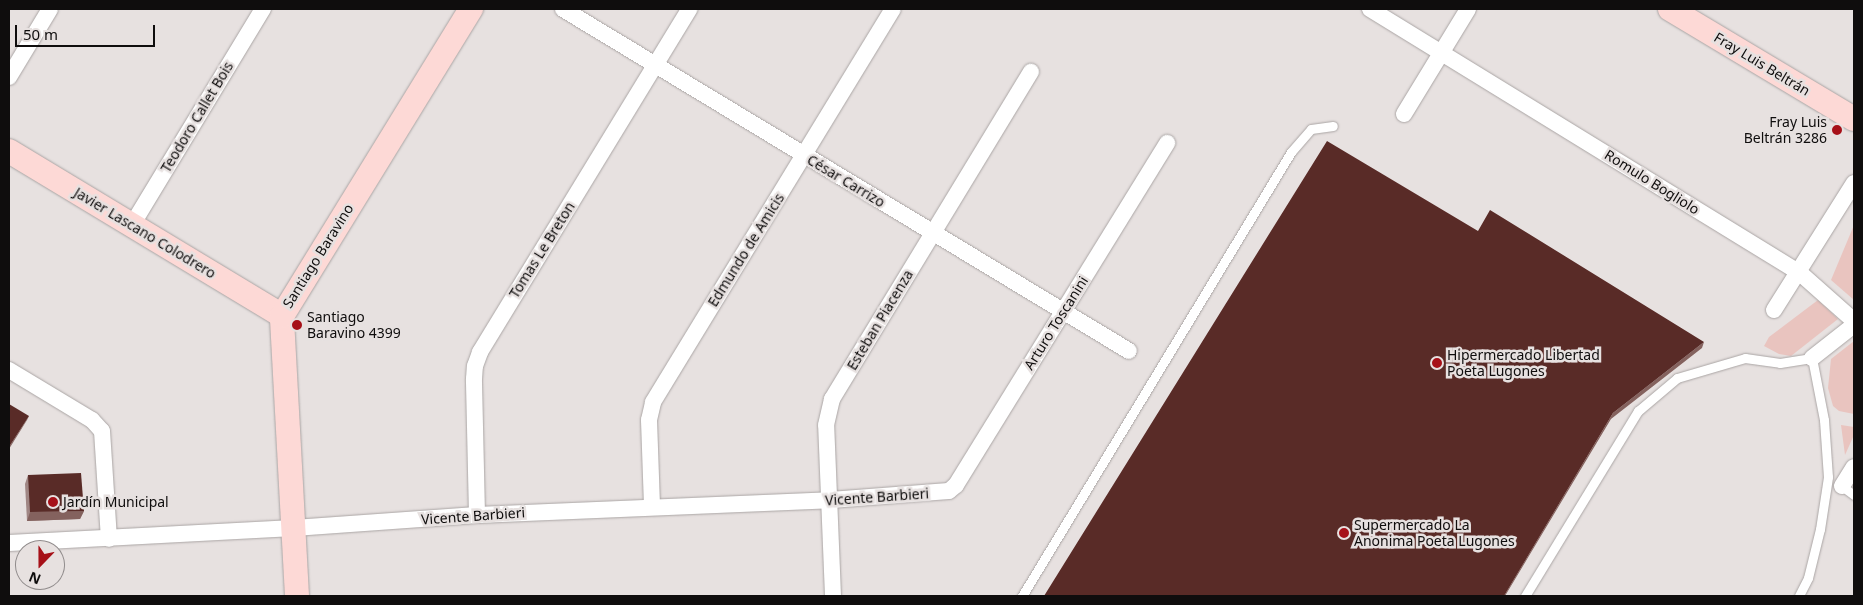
<!DOCTYPE html>
<html>
<head>
<meta charset="utf-8">
<style>
	body { margin:0 }
	#map { position:relative; width:1863px; height:605px; overflow:hidden; background:#e7e1e0; font-family:"Noto Sans",sans-serif }
	div>[style] { position:absolute }
	.green>* { inset:0; background:#e9c4bf }
	.roads { filter:drop-shadow(0 0 1px #aaa5a4) drop-shadow(0 0 1px #aaa5a4) }
	.service>* { height:9px; margin:-4.5px; padding:0 4.5px; transform-origin:4.5px; border-radius:4.5px; background:#fff }
	.minor>* { height:16px; margin:-8px; padding:0 8px; transform-origin:8px; border-radius:8px; background:#fff }
	.secondary>* { height:24px; margin:-12px; padding:0 12px; transform-origin:12px; border-radius:12px; background:#fdd9d6 }
	.wall>* { inset:0; background:#a08684 }
	.shaded-wall>* { inset:0; background:#84625e }
	.building>* { inset:0; background:#592b27 }
	.dots>* { width:14px; height:14px; translate:-50% -50%; box-sizing:border-box; border:2px solid #e7e1e0; border-radius:50% }
	span { translate:-50% -50%; white-space:nowrap; text-align:center; line-height:1.15; -webkit-text-stroke:5px #e7e1e0; paint-order:stroke }
	.street-label { font-size:14px; color:#0f0d0d }
	.poi-label { font-size:14px; color:#0f0d0d }
	.right { translate:-100% -50%; text-align:right }
	.left { translate:0 -50%; text-align:left }
	.frame { position:absolute; inset:0; border:10px solid #0f0d0d; pointer-events:none }
	.north { position:absolute; left:15px; top:540px; width:50px; height:50px; box-sizing:border-box; background:#e7e1e0; border:1px solid #918c8c; border-radius:50%; rotate:202deg; font-size:14px; font-weight:700; line-height:20px; text-align:center; color:#0f0d0d }
	.north::after { content:''; display:block; margin:auto; width:18px; height:22px; background:#a61018; clip-path:polygon(50% 0,100% 100%,50% 72%,0 100%) }
	.scale { position:absolute; left:15px; top:25px; width:140px; height:22px; box-sizing:border-box; border:2px solid #0f0d0d; border-top:0; padding-left:6px; font-size:15px; line-height:18px; white-space:nowrap; color:#0f0d0d; -webkit-text-stroke:4px #e7e1e0; paint-order:stroke }
</style>
</head>
<body>
<div id="map">
	<div class="green">
		<i style="clip-path:polygon(1854px 225px,1854px 300px,1831px 280px)"></i>
		<i style="clip-path:polygon(1818px 300px,1838px 319px,1791px 356px,1779px 354px,1764px 346px,1769px 337px)"></i>
		<i style="clip-path:polygon(1854px 341px,1854px 414px,1839px 411px,1833px 406px,1828px 388px,1831px 359px)"></i>
		<i style="clip-path:polygon(1841px 425px,1854px 427px,1854px 435px,1845px 455px)"></i>
	</div>
	<div class="roads">
		<div class="service">
			<i style="left:1842px;top:486px;width:15px;rotate:37deg"></i>
			<i style="left:1022px;top:596px;width:519px;rotate:-58.79deg"></i>
			<i style="left:1291px;top:152px;width:30px;rotate:-49deg"></i>
			<i style="left:1311px;top:129px;width:22px;rotate:-8deg"></i>
			<i style="left:1525px;top:596px;width:217px;rotate:-58.6deg"></i>
			<i style="left:1638px;top:411px;width:51px;rotate:-40.2deg"></i>
			<i style="left:1677px;top:378px;width:71px;rotate:-16.4deg"></i>
			<i style="left:1745px;top:358px;width:35px;rotate:8deg"></i>
			<i style="left:1780px;top:363px;width:32px;rotate:-9deg"></i>
			<i style="left:1812px;top:358px;width:63px;rotate:79deg"></i>
			<i style="left:1824px;top:420px;width:57px;rotate:86deg"></i>
			<i style="left:1828px;top:477px;width:53px;rotate:98.7deg"></i>
			<i style="left:1820px;top:529px;width:50px;rotate:103.8deg"></i>
			<i style="left:1808px;top:578px;width:20px;rotate:117deg"></i>
		</div>
		<div class="minor">
			<i style="left:563px;top:9px;width:661px;rotate:31.14deg"></i>
			<i style="left:1370px;top:9px;width:505px;rotate:31.55deg"></i>
			<i style="left:1800px;top:273px;width:72px;rotate:41.6deg"></i>
			<i style="left:9px;top:77px;width:79px;rotate:-58.9deg"></i>
			<i style="left:1404px;top:114px;width:123px;rotate:-58.6deg"></i>
			<i style="left:132px;top:225px;width:253px;rotate:-58.8deg"></i>
			<i style="left:1774px;top:310px;width:150px;rotate:-57.8deg"></i>
			<i style="left:1812px;top:358px;width:53px;rotate:-38.2deg"></i>
			<i style="left:9px;top:370px;width:97px;rotate:31.1deg"></i>
			<i style="left:92px;top:420px;width:15px;rotate:48deg"></i>
			<i style="left:102px;top:431px;width:108px;rotate:86.3deg"></i>
			<i style="left:1842px;top:486px;width:22px;rotate:-58deg"></i>
			<i style="left:652px;top:506px;width:86px;rotate:-92deg"></i>
			<i style="left:649px;top:420px;width:18px;rotate:-77deg"></i>
			<i style="left:653px;top:402px;width:460px;rotate:-58.6deg"></i>
			<i style="left:477px;top:515px;width:136px;rotate:-91.3deg"></i>
			<i style="left:474px;top:379px;width:13px;rotate:-86deg"></i>
			<i style="left:475px;top:366px;width:15px;rotate:-70deg"></i>
			<i style="left:480px;top:352px;width:402px;rotate:-58.6deg"></i>
			<i style="left:9px;top:543px;width:285px;rotate:-3deg"></i>
			<i style="left:294px;top:528px;width:183px;rotate:-4.1deg"></i>
			<i style="left:477px;top:515px;width:353px;rotate:-2.4deg"></i>
			<i style="left:830px;top:500px;width:119px;rotate:-4.3deg"></i>
			<i style="left:949px;top:491px;width:9px;rotate:-41deg"></i>
			<i style="left:956px;top:485px;width:402px;rotate:-58.3deg"></i>
			<i style="left:833px;top:596px;width:171px;rotate:-92.3deg"></i>
			<i style="left:826px;top:425px;width:27px;rotate:-77deg"></i>
			<i style="left:832px;top:399px;width:383px;rotate:-58.7deg"></i>
		</div>
		<div class="secondary">
			<i style="left:1670px;top:9px;width:214px;rotate:30.9deg"></i>
			<i style="left:9px;top:151px;width:319px;rotate:31.1deg"></i>
			<i style="left:297px;top:596px;width:280px;rotate:-93.1deg"></i>
			<i style="left:282px;top:316px;width:361px;rotate:-58.4deg"></i>
		</div>
	</div>
	<div class="wall">
		<i style="clip-path:polygon(28px 475px,84px 511px,80px 519px,27px 521px,25px 484px)"></i>
	</div>
	<div class="shaded-wall">
		<i style="clip-path:polygon(1704px 342px,1702px 348px,1611px 419px,1505px 596px,1504px 596px,1613px 413px)"></i>
		<i style="clip-path:polygon(29px 416px,27px 420px,9px 449px,9px 447px)"></i>
		<i style="clip-path:polygon(84px 511px,80px 519px,27px 521px,30px 512px)"></i>
	</div>
	<div class="building">
		<i style="clip-path:polygon(1327px 141px,1478px 231px,1490px 210px,1704px 342px,1613px 413px,1504px 596px,1044px 596px)"></i>
		<i style="clip-path:polygon(9px 404px,29px 416px,9px 447px)"></i>
		<i style="clip-path:polygon(81px 473px,84px 511px,30px 512px,28px 475px)"></i>
	</div>
	<div class="dots">
		<i style="left:1837px;top:130px;background:#a61018"></i>
		<i style="left:297px;top:325px;background:#a61018"></i>
		<i style="left:1437px;top:363px;background:#a61018"></i>
		<i style="left:53px;top:502px;background:#a61018"></i>
		<i style="left:1344px;top:533px;background:#a61018"></i>
	</div>
	<div class="street-label">
		<span style="left:1762px;top:64px;rotate:31deg">Fray Luis Beltrán</span>
		<span style="left:197px;top:117px;rotate:-59deg">Teodoro Callet Bois</span>
		<span style="left:846px;top:181px;rotate:31deg">César Carrizo</span>
		<span style="left:1652px;top:182px;rotate:32deg">Romulo Bogliolo</span>
		<span style="left:145px;top:233px;rotate:31deg">Javier Lascano Colodrero</span>
		<span style="left:542px;top:250px;rotate:-58deg">Tomas Le Breton</span>
		<span style="left:746px;top:250px;rotate:-58deg">Edmundo de Amicis</span>
		<span style="left:318px;top:256px;rotate:-58deg">Santiago Baravino</span>
		<span style="left:880px;top:320px;rotate:-59deg">Esteban Piacenza</span>
		<span style="left:1056px;top:323px;rotate:-58deg">Arturo Toscanini</span>
		<span style="left:877px;top:497px;rotate:-4deg">Vicente Barbieri</span>
		<span style="left:473px;top:516px;rotate:-4deg">Vicente Barbieri</span>
	</div>
	<div class="poi-label">
		<span class="right" style="left:1827px;top:130px">Fray Luis<br>Beltrán 3286</span>
		<span class="left" style="left:307px;top:325px">Santiago<br>Baravino 4399</span>
		<span class="left" style="left:1447px;top:363px">Hipermercado Libertad<br>Poeta Lugones</span>
		<span class="left" style="left:63px;top:502px">Jardín Municipal</span>
		<span class="left" style="left:1354px;top:533px">Supermercado La<br>Anonima Poeta Lugones</span>
	</div>
	<div class="frame"></div>
	<div class="north">N</div>
	<div class="scale">50 m</div>
</div>
</body>
</html>
